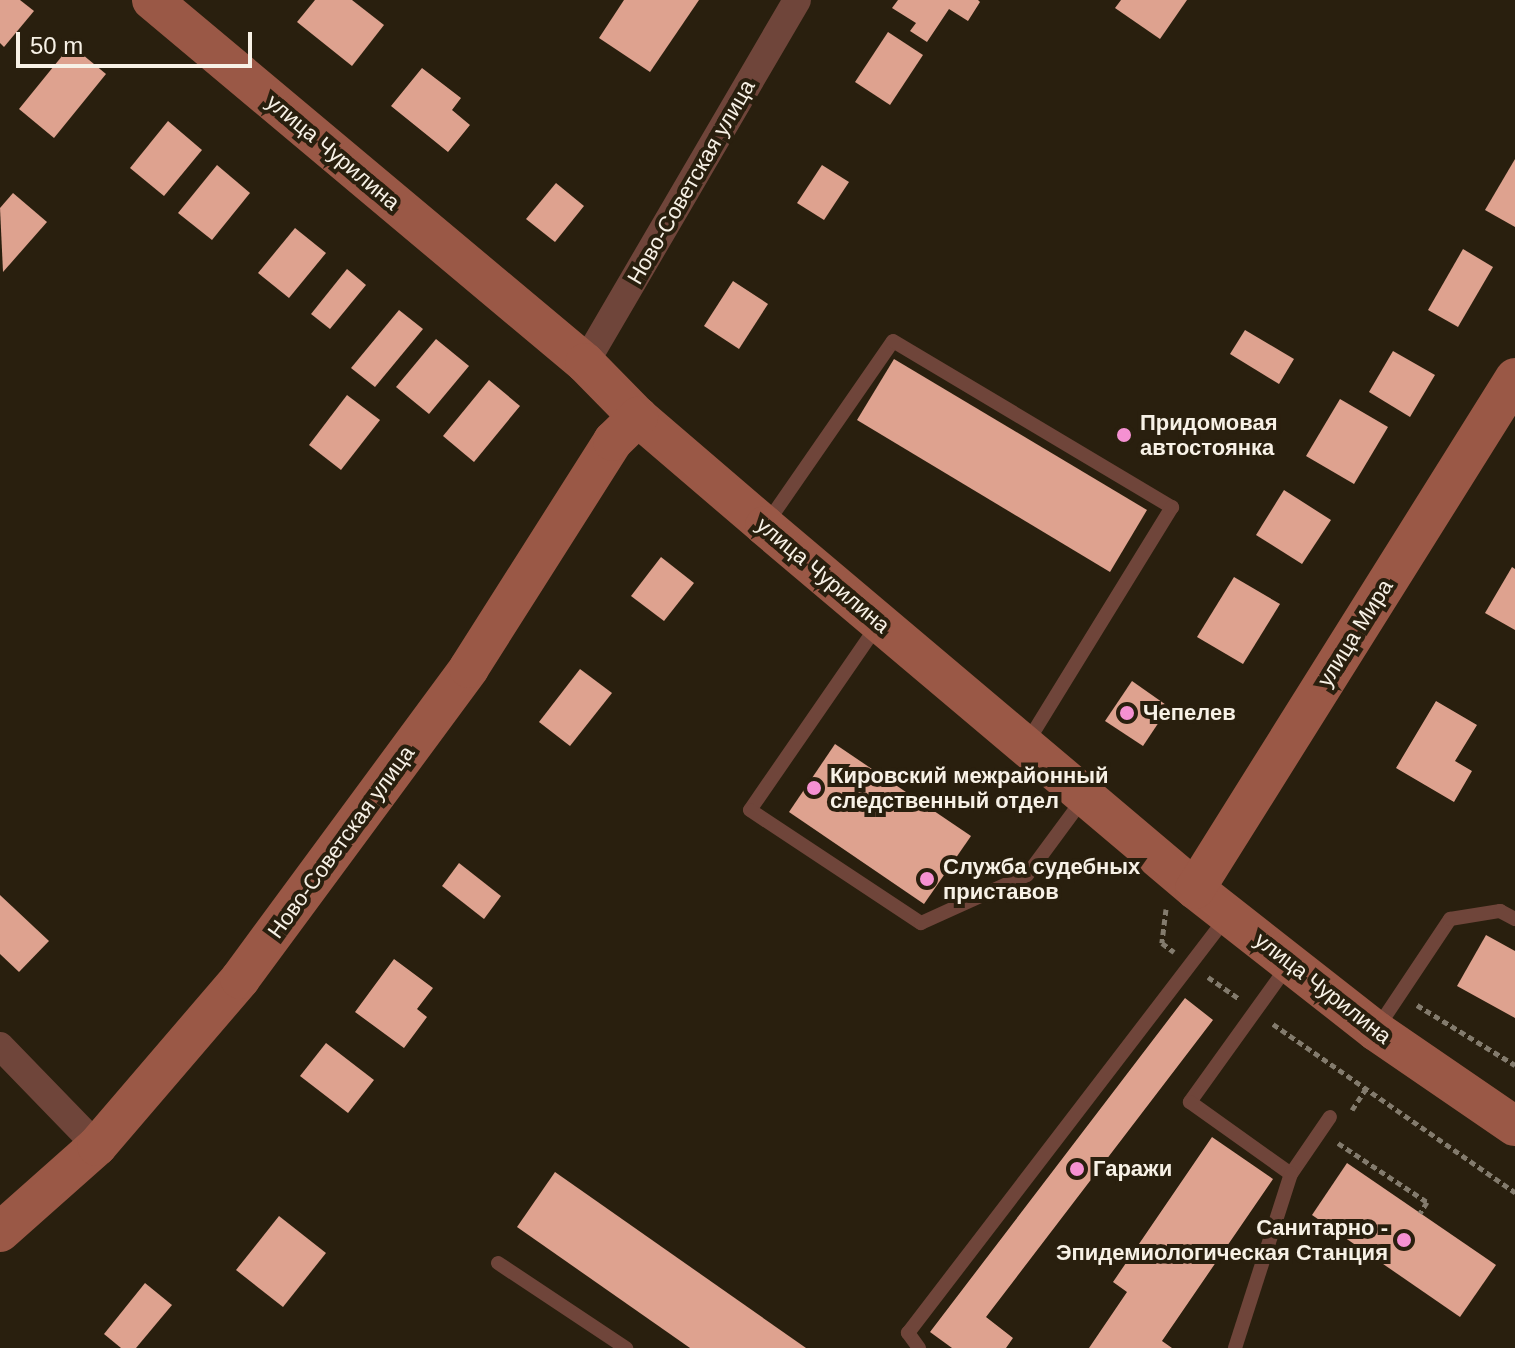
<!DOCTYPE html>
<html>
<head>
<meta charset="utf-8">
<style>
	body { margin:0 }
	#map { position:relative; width:1515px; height:1348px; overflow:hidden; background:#291f0e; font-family:Arial,sans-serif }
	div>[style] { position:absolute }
	.building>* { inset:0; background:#dea28f }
	.path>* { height:5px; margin-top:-2.5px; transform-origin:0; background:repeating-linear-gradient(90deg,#837b6d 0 6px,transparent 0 10px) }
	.lane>* { height:14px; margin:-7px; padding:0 7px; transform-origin:7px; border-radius:7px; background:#6f453a }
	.street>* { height:28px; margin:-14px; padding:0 14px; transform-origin:14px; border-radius:14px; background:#6f453a }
	.secondary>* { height:40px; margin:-20px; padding:0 20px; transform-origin:20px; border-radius:20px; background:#9a5846 }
	.dots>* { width:22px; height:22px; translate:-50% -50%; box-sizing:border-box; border:4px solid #291f0e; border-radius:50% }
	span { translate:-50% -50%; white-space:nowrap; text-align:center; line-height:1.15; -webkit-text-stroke:8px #291f0e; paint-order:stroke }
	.street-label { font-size:22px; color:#f7f1e6 }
	.poi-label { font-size:22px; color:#f7f1e6; font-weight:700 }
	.left { translate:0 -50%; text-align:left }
	.right { translate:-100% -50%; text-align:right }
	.scale { position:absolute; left:16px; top:32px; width:236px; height:36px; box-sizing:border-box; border:4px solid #f7f1e6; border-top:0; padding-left:10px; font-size:24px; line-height:28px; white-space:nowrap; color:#f7f1e6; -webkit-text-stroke:6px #291f0e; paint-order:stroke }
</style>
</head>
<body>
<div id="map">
	<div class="building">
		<i style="clip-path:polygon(0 0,20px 0,34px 11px,4px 47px,0 43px)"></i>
		<i style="clip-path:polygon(315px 0,352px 0,384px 25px,352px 66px,297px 22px)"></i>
		<i style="clip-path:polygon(624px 0,699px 0,650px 72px,599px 38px)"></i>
		<i style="clip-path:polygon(898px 0,978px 0,980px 2px,968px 21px,949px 9px,927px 42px,910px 31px,916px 23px,892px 8px)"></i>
		<i style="clip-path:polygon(1121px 0,1187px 0,1160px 39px,1115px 8px)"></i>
		<i style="clip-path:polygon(888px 32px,923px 55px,890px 105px,855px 82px)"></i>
		<i style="clip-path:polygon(71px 45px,106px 74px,54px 138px,19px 109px)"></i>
		<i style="clip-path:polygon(422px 68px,461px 98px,452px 110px,470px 125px,448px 152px,391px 106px)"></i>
		<i style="clip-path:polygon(168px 121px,202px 150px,164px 196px,130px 168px)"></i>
		<i style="clip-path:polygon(1515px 159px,1515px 227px,1485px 210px)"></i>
		<i style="clip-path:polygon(217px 165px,250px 193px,212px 240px,178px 213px)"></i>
		<i style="clip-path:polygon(822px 165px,849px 182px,824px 220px,797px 203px)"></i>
		<i style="clip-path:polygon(556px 183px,584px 206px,555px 242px,526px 219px)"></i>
		<i style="clip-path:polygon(13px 193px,47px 222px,3px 272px,0 208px)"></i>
		<i style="clip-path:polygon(295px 228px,326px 253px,289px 298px,258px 273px)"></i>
		<i style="clip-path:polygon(1463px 249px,1493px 267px,1458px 327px,1428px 310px)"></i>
		<i style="clip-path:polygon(347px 269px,366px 285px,330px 329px,311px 314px)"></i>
		<i style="clip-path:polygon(733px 281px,768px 304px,739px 349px,704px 326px)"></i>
		<i style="clip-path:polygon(399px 310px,423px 329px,375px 387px,351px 368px)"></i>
		<i style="clip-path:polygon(1245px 330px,1294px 359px,1279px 384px,1230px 354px)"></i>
		<i style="clip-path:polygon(436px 339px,469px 366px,429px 414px,396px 387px)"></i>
		<i style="clip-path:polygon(1393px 351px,1435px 375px,1410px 417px,1369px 392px)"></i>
		<i style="clip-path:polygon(894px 359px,1147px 510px,1110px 572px,857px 420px)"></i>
		<i style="clip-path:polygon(489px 380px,520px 406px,474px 462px,443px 436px)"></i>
		<i style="clip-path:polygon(347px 395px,380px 420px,341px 470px,309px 445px)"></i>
		<i style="clip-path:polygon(1340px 399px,1388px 427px,1354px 484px,1306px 456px)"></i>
		<i style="clip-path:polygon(1284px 490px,1331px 520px,1302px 564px,1256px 535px)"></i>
		<i style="clip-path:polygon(661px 557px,694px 583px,664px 621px,631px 596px)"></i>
		<i style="clip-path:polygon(1512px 567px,1515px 569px,1515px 630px,1485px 613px)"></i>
		<i style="clip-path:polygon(1234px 577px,1280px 604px,1243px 664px,1197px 637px)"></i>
		<i style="clip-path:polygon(580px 669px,612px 693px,570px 746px,539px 722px)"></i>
		<i style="clip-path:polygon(1132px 681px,1169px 707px,1143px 746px,1105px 721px)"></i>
		<i style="clip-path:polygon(1436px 701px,1477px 725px,1455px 761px,1472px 771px,1454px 802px,1396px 768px)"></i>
		<i style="clip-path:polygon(835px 744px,971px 836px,924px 904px,789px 812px)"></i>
		<i style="clip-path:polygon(459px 863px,501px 896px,484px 919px,442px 886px)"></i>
		<i style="clip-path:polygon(0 895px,49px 941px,19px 972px,0 954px)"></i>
		<i style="clip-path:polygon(1486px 935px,1515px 951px,1515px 1018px,1457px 986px)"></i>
		<i style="clip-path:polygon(394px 959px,433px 988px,417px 1009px,427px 1017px,404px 1048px,355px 1012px)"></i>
		<i style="clip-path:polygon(1185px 998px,1213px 1020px,986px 1317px,1013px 1338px,1006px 1348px,952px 1348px,930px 1332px)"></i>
		<i style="clip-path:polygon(326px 1043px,374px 1080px,348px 1113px,300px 1076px)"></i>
		<i style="clip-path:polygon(1212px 1137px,1273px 1179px,1162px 1341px,1172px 1348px,1089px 1348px,1127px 1292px,1113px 1282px)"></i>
		<i style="clip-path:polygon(1347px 1163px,1496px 1265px,1460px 1317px,1312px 1215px)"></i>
		<i style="clip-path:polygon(555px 1172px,806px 1348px,690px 1348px,517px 1227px)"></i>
		<i style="clip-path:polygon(279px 1216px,326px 1253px,283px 1307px,236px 1270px)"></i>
		<i style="clip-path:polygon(145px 1283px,172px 1305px,136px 1348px,121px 1348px,104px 1334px)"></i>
	</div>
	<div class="path">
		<i style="left:1166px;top:909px;width:34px;rotate:97deg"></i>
		<i style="left:1162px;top:943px;width:15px;rotate:37deg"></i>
		<i style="left:1208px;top:977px;width:38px;rotate:35deg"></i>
		<i style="left:1417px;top:1005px;width:115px;rotate:31.5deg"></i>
		<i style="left:1273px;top:1024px;width:295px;rotate:34.8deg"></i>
		<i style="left:1352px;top:1110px;width:24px;rotate:-57deg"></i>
		<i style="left:1338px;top:1143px;width:107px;rotate:33.5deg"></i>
		<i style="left:1427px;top:1202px;width:13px;rotate:122deg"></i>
	</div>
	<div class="lane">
		<i style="left:767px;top:523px;width:221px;rotate:-55.3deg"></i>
		<i style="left:893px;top:341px;width:325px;rotate:30.8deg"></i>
		<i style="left:1172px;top:507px;width:278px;rotate:121.6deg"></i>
		<i style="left:879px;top:623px;width:227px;rotate:124.6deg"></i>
		<i style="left:750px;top:810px;width:205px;rotate:33.5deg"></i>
		<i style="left:921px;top:923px;width:116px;rotate:-24.4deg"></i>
		<i style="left:1027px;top:875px;width:94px;rotate:-53.6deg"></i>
		<i style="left:1289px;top:964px;width:170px;rotate:125.7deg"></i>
		<i style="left:1190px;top:1102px;width:124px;rotate:35.5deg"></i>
		<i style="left:1291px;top:1174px;width:69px;rotate:-55.6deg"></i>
		<i style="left:1378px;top:1027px;width:130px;rotate:-56.3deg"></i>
		<i style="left:1450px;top:919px;width:51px;rotate:-9.1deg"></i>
		<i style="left:1500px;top:911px;width:17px;rotate:28deg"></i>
		<i style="left:498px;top:1263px;width:154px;rotate:33.6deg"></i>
		<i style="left:919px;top:1348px;width:19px;rotate:-126deg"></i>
		<i style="left:908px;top:1333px;width:523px;rotate:-52.54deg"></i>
		<i style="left:1235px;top:1348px;width:183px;rotate:-72.2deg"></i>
	</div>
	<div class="street">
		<i style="left:585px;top:363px;width:420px;rotate:-59.7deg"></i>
		<i style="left:0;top:1046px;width:139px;rotate:45.9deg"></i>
	</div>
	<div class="secondary">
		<i style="left:152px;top:0;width:565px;rotate:39.97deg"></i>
		<i style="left:585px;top:363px;width:76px;rotate:45.5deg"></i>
		<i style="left:638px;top:417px;width:167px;rotate:40.6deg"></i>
		<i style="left:765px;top:526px;width:563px;rotate:40.17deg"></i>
		<i style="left:1195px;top:889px;width:230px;rotate:38.1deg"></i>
		<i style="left:1376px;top:1031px;width:168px;rotate:34.4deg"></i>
		<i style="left:1195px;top:889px;width:603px;rotate:-57.94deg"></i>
		<i style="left:0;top:1232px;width:130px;rotate:-41.6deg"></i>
		<i style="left:97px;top:1146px;width:220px;rotate:-49.4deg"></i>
		<i style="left:240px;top:979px;width:386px;rotate:-53.6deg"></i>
		<i style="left:469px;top:668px;width:269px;rotate:-57.6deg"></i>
		<i style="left:613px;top:441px;width:35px;rotate:-44deg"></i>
	</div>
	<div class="dots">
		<i style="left:1124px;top:435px;background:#f591d2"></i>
		<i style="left:1127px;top:713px;background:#f591d2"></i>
		<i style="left:814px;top:788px;background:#f591d2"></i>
		<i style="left:927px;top:879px;background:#f591d2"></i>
		<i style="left:1077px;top:1169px;background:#f591d2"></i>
		<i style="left:1404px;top:1240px;background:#f591d2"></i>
	</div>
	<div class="street-label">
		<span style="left:333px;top:152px;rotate:40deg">улица Чурилина</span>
		<span style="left:691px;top:182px;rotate:-60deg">Ново-Советская улица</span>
		<span style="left:823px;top:575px;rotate:40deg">улица Чурилина</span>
		<span style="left:1355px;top:633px;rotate:-58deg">улица Мира</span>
		<span style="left:341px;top:842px;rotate:-54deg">Ново-Советская улица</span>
		<span style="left:1323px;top:988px;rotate:38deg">улица Чурилина</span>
	</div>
	<div class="poi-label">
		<span class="left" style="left:1140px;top:435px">Придомовая<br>автостоянка</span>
		<span class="left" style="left:1143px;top:713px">Чепелев</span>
		<span class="left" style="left:830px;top:788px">Кировский межрайонный<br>следственный отдел</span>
		<span class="left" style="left:943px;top:879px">Служба судебных<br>приставов</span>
		<span class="left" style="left:1093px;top:1169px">Гаражи</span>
		<span class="right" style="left:1388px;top:1240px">Санитарно -<br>Эпидемиологическая Станция</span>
	</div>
	<div class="scale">50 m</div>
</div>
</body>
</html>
